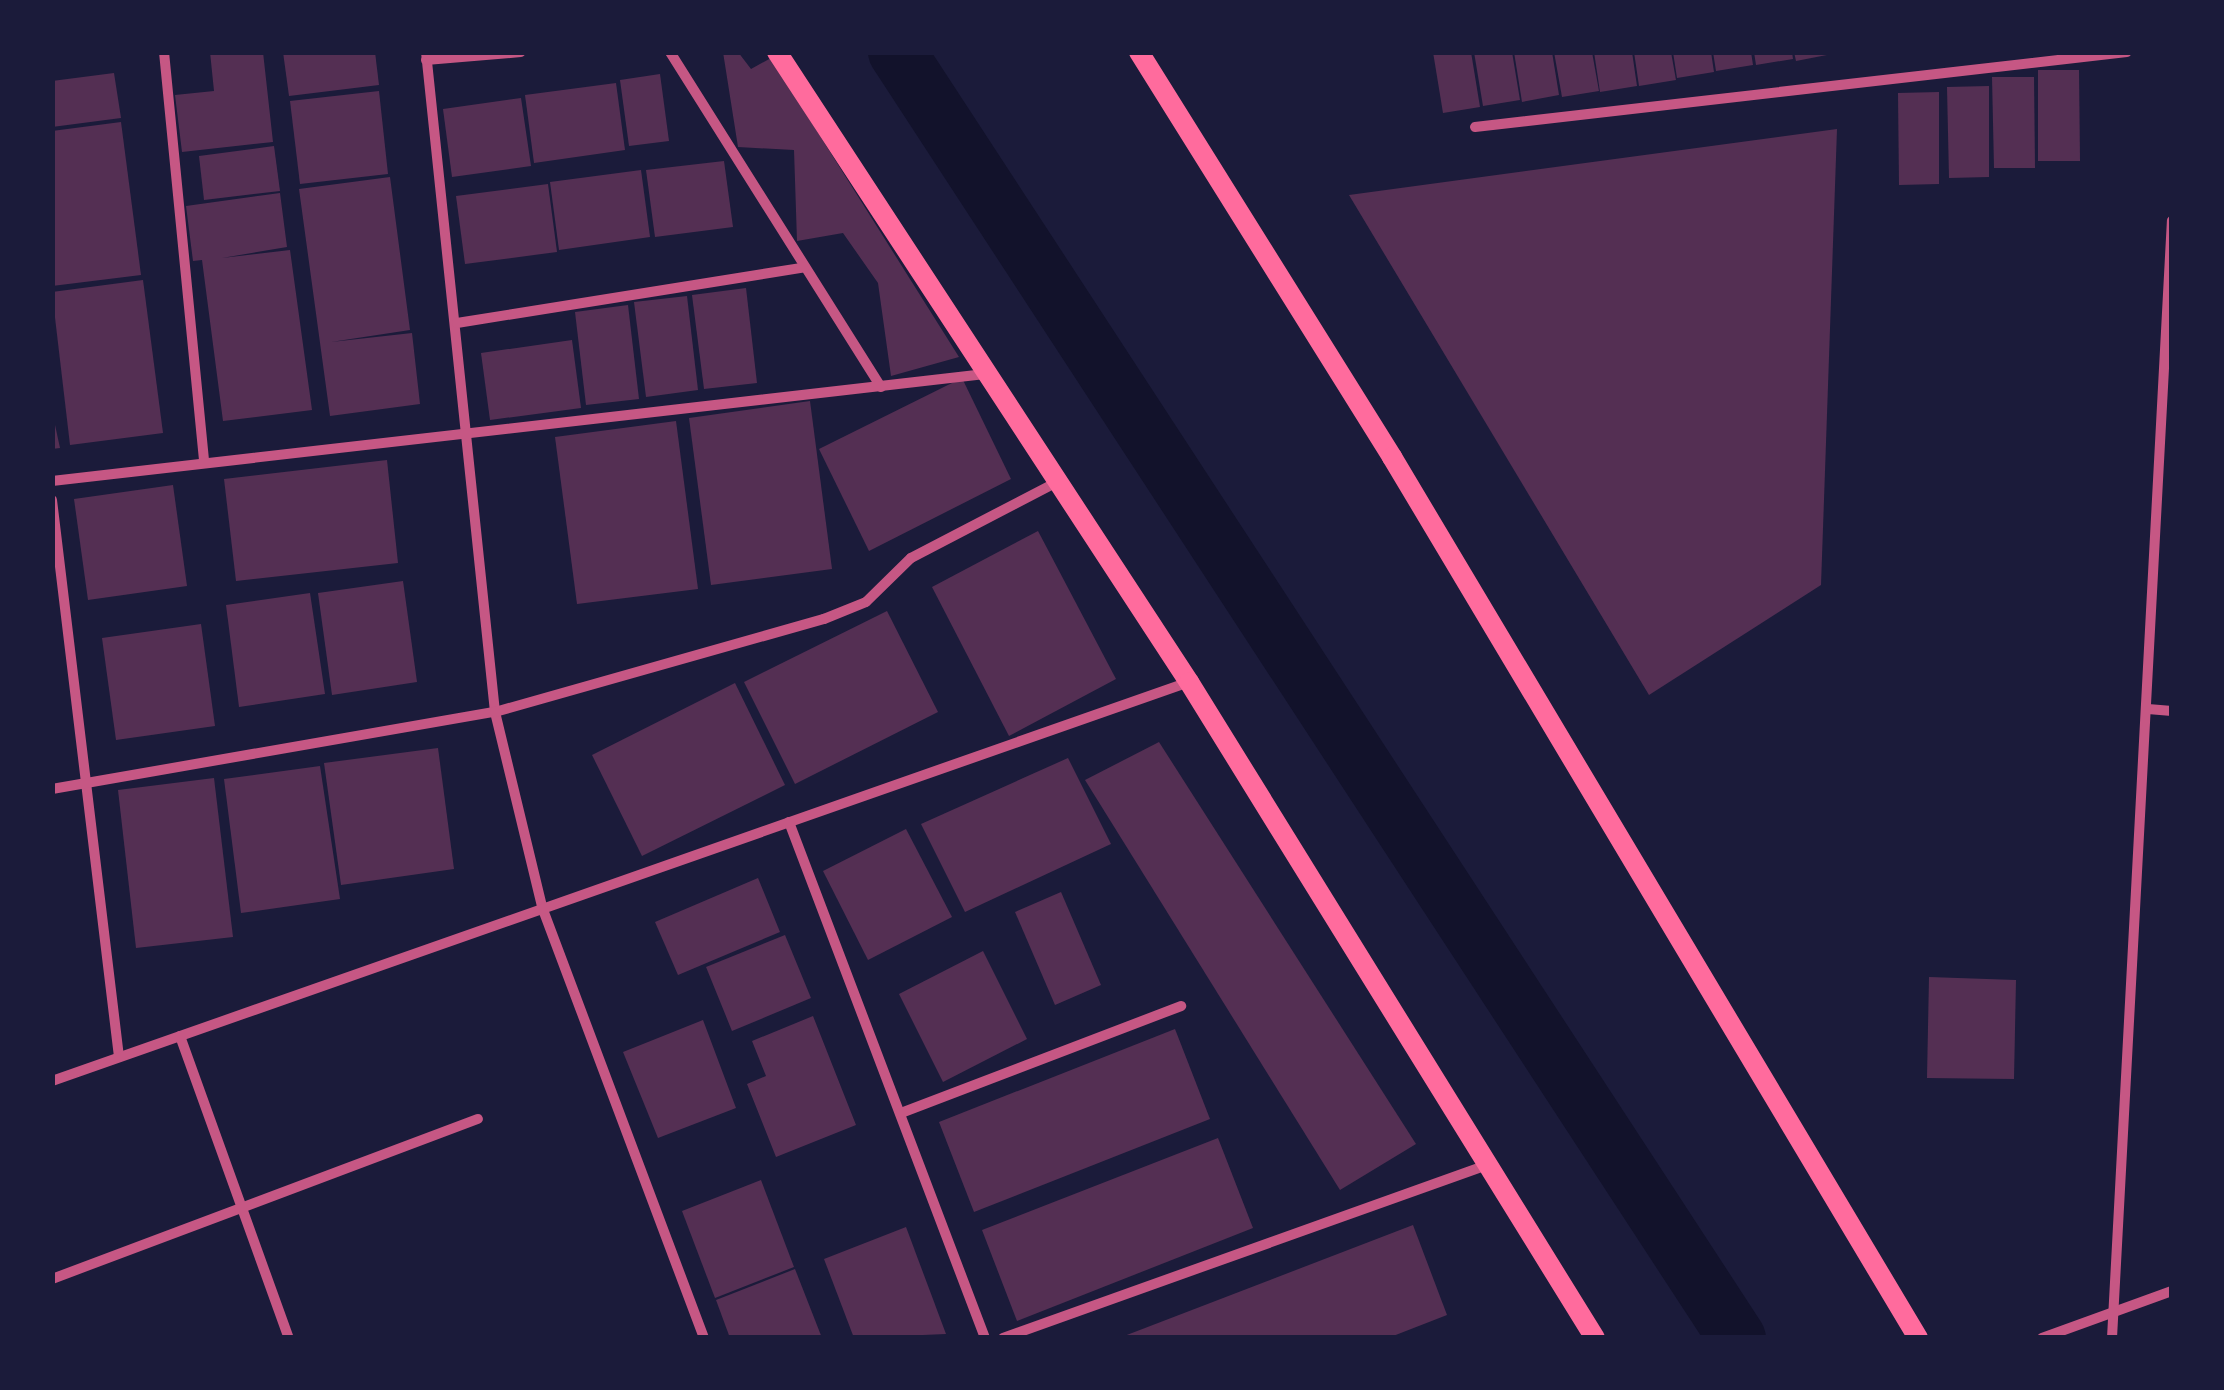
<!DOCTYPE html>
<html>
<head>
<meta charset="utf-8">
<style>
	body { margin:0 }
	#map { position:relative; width:2224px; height:1390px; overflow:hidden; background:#1b1b3a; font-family:Inter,sans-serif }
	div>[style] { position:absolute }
	.canal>* { height:58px; margin:-29px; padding:0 29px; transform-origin:29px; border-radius:29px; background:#12122b }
	.building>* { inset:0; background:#542f53 }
	.minor>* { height:10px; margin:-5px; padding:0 5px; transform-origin:5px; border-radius:5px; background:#c65784 }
	.secondary>* { height:20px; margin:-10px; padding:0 10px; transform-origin:10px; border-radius:10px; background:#ff6b9d }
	span { translate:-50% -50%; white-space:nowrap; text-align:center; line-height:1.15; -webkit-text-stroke:9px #1b1b3a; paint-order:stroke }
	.frame { position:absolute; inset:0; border:55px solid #1b1b3a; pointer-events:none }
</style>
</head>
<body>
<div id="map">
	<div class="canal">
		<i style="left:897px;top:52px;width:1536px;rotate:56.85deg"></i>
	</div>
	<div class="building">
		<i style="clip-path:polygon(210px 52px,263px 52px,273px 142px,182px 152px,175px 95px,214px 91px)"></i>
		<i style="clip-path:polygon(283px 52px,375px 52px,379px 85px,289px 96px)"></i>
		<i style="clip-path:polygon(723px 52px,738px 52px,751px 69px,771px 58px,959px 357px,891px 376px,878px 283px,843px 233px,797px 241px,794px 150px,738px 147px)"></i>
		<i style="clip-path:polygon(1433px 52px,1471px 52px,1480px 107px,1443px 113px)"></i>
		<i style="clip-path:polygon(1474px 52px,1512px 52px,1520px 100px,1483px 106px)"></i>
		<i style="clip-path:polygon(1514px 52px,1552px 52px,1559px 95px,1522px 102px)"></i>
		<i style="clip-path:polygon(1554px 52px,1592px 52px,1599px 91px,1562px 97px)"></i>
		<i style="clip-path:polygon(1594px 52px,1632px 52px,1637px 86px,1600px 92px)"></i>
		<i style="clip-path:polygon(1634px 52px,1671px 52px,1676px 80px,1639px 86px)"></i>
		<i style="clip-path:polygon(1673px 52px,1711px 52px,1714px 72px,1677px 78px)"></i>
		<i style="clip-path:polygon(1713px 52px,1751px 52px,1753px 65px,1716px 71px)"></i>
		<i style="clip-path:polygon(1754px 52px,1792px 52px,1793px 59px,1756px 65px)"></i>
		<i style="clip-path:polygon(1794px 52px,1832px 52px,1832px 54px,1796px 61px)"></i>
		<i style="clip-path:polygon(2038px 70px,2079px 70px,2080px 161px,2038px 161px)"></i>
		<i style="clip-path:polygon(114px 73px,121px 118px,52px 127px,52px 81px)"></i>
		<i style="clip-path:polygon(660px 74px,669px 141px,629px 146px,620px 80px)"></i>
		<i style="clip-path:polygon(1992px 77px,2034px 77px,2035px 168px,1994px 168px)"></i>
		<i style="clip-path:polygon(616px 83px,625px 150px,534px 163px,525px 95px)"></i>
		<i style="clip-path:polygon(1989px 86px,1989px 177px,1949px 178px,1947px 87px)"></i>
		<i style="clip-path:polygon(379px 91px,388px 174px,300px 184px,290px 101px)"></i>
		<i style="clip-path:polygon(1939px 92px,1939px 184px,1899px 185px,1898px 93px)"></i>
		<i style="clip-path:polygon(521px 98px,531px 166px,452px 177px,443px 109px)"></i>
		<i style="clip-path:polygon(121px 122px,141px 275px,52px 286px,52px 131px)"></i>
		<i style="clip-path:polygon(1837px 129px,1821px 585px,1649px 695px,1349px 195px)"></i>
		<i style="clip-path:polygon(274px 146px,280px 191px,204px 200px,199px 156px)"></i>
		<i style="clip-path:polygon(724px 161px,733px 227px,655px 237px,646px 170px)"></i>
		<i style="clip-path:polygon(641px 170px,650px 237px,559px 250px,550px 182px)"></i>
		<i style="clip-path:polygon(390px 177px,410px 330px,331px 342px,412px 333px,420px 404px,330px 416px,299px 189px)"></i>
		<i style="clip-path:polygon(548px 184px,557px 252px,465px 264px,456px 196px)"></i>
		<i style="clip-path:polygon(280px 193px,287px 247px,222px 258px,290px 250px,312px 410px,223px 421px,202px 260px,193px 261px,186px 206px)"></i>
		<i style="clip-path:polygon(143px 280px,163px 433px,70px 445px,52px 292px)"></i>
		<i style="clip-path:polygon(746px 288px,757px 383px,704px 389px,692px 295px)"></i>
		<i style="clip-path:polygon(687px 296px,698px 390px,646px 397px,634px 302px)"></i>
		<i style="clip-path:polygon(628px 305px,639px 399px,586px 405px,575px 312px)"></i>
		<i style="clip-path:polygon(572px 340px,581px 408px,490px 420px,481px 353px)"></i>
		<i style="clip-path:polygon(962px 378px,1011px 479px,869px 551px,819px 449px)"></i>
		<i style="clip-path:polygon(810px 401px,832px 569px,711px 585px,689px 418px)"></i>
		<i style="clip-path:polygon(52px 411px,60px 448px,52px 449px)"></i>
		<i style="clip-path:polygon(676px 421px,698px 589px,577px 604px,555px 437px)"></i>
		<i style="clip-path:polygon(387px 460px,398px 563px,236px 581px,224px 479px)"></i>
		<i style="clip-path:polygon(173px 485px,187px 586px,88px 600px,74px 499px)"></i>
		<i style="clip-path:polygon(1038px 531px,1116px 679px,1009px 736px,932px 587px)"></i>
		<i style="clip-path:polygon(403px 581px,417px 682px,332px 695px,318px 593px)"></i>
		<i style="clip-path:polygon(310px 593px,325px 694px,239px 707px,226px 605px)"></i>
		<i style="clip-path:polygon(887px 611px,938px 712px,795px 784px,744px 682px)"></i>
		<i style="clip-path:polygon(201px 624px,215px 726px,116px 740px,102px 638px)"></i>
		<i style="clip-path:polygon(735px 683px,785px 785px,642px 856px,592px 755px)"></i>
		<i style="clip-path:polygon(1159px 742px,1416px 1144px,1340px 1190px,1085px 780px)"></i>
		<i style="clip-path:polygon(438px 748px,454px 869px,341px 885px,324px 763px)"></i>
		<i style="clip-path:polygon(1068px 758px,1111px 844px,965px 912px,921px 824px)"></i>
		<i style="clip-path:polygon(320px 766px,340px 899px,241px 913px,224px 779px)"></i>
		<i style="clip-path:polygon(214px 778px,233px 937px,136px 948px,118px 790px)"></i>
		<i style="clip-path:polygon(906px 829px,952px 917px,868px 960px,823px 871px)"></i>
		<i style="clip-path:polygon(758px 878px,780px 932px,678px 975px,655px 922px)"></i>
		<i style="clip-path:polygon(1061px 892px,1101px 985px,1055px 1005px,1015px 912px)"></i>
		<i style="clip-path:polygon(785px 935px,811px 998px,732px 1031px,706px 967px)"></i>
		<i style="clip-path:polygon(983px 951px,1027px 1039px,943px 1082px,899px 994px)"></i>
		<i style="clip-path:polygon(1929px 977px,2016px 980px,2014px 1079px,1927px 1078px)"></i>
		<i style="clip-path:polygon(813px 1016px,856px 1125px,776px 1157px,747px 1084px,766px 1076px,752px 1041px)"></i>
		<i style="clip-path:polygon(703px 1020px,736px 1108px,658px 1138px,623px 1052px)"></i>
		<i style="clip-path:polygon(1175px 1029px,1210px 1119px,974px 1212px,939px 1122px)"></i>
		<i style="clip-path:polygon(1218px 1138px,1253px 1228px,1017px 1321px,982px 1230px)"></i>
		<i style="clip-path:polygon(761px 1180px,794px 1267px,715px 1298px,682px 1211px)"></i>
		<i style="clip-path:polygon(1413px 1225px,1447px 1315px,1388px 1338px,1119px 1338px)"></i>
		<i style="clip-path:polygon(906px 1227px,946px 1334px,854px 1338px,824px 1259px)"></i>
		<i style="clip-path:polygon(795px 1269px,822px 1338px,730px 1338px,716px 1300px)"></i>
	</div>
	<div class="minor">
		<i style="left:164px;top:52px;width:413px;rotate:84.4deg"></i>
		<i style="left:426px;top:52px;width:664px;rotate:84.03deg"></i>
		<i style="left:495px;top:712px;width:201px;rotate:76.4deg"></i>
		<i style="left:542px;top:907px;width:460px;rotate:69.4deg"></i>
		<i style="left:670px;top:52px;width:396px;rotate:57.8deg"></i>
		<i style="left:426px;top:60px;width:95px;rotate:-4.8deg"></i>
		<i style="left:1475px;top:127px;width:656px;rotate:-6.56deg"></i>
		<i style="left:457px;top:323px;width:352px;rotate:-9.1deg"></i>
		<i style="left:52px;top:481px;width:939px;rotate:-6.54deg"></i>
		<i style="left:52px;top:500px;width:561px;rotate:83.14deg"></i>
		<i style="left:2148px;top:709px;width:24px;rotate:5deg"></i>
		<i style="left:52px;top:789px;width:450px;rotate:-9.9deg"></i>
		<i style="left:495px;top:712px;width:342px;rotate:-15.8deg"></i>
		<i style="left:824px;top:619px;width:45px;rotate:-22deg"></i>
		<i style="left:866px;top:602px;width:63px;rotate:-44.4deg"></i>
		<i style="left:911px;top:558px;width:165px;rotate:-27.5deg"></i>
		<i style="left:789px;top:822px;width:552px;rotate:69.2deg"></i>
		<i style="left:180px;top:1036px;width:321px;rotate:70.2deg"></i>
		<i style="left:52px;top:1081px;width:1205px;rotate:-19.34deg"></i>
		<i style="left:901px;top:1113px;width:300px;rotate:-20.9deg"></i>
		<i style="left:52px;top:1279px;width:455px;rotate:-20.6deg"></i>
		<i style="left:1003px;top:1338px;width:514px;rotate:-19.67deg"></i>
		<i style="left:2042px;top:1338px;width:138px;rotate:-19.9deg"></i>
		<i style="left:2112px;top:1338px;width:1119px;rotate:-86.93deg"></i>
	</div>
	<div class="secondary">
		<i style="left:777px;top:52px;width:753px;rotate:56.82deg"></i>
		<i style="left:1189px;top:682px;width:771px;rotate:58.25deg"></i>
		<i style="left:1139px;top:52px;width:478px;rotate:58deg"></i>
		<i style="left:1392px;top:457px;width:1026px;rotate:59.16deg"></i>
	</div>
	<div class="frame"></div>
</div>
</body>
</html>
